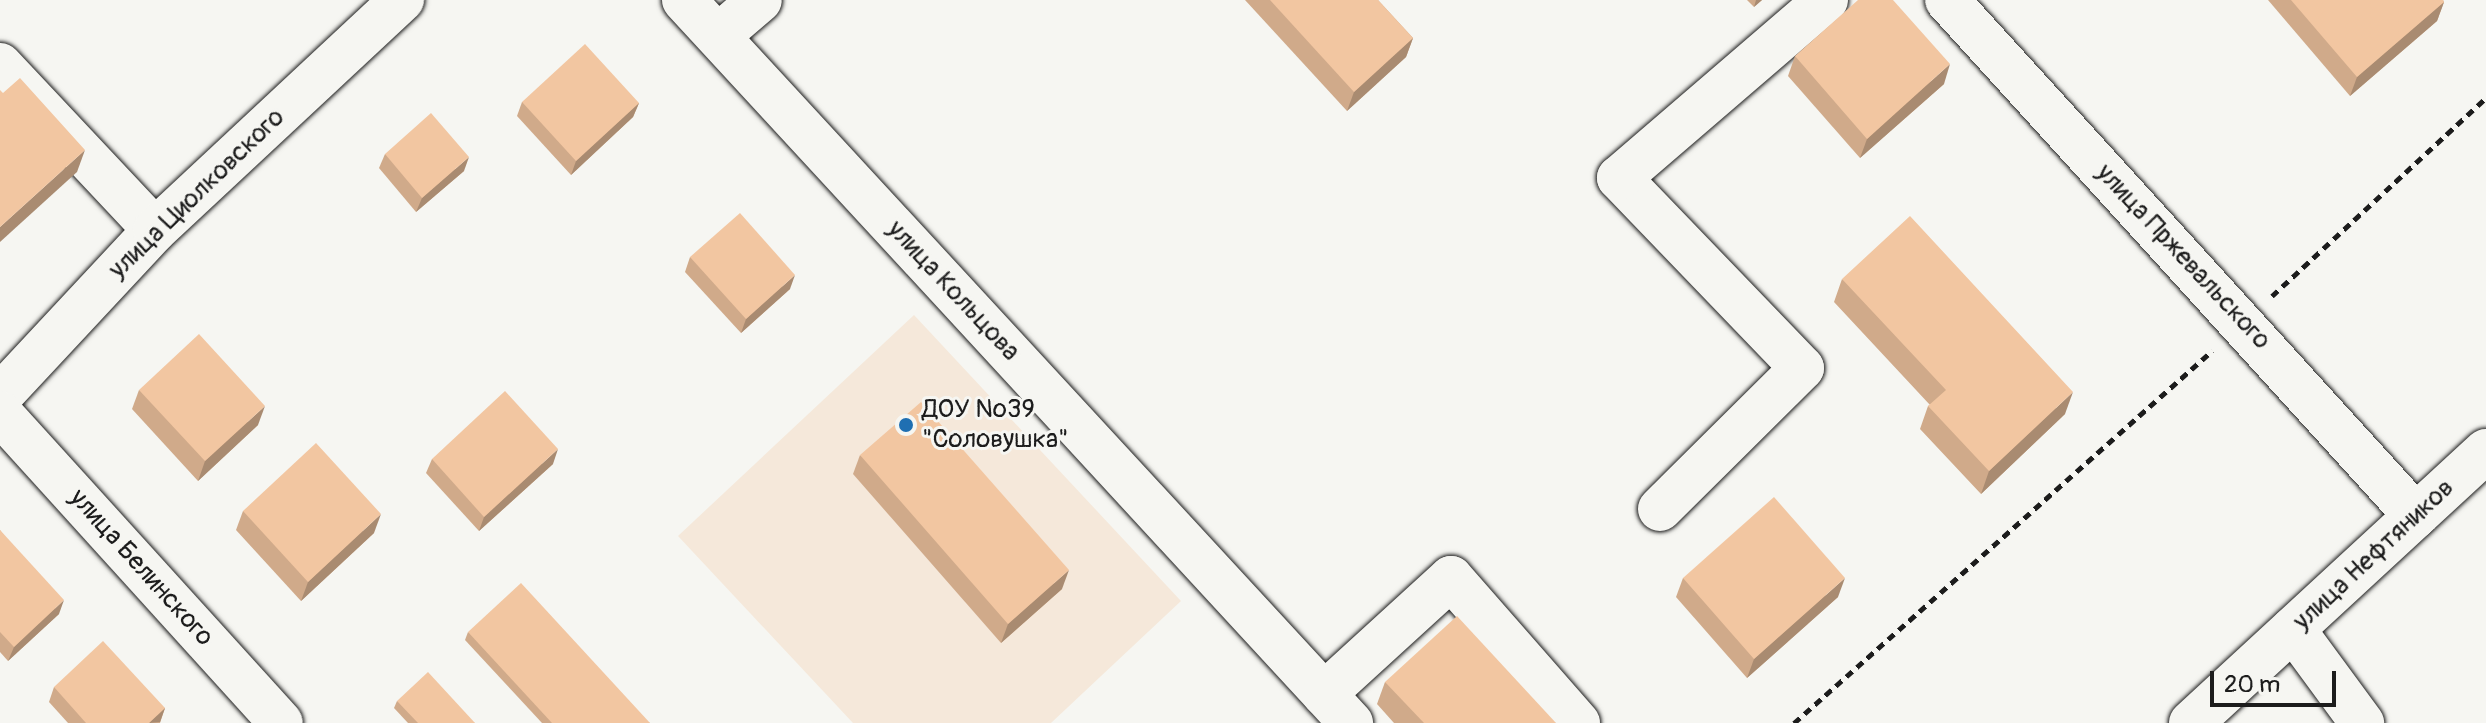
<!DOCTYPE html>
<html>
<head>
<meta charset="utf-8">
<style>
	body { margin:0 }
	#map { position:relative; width:2486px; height:723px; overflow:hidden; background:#f6f6f2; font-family:Pangolin,sans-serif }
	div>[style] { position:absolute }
	.built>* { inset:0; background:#f5e8da }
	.path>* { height:5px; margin-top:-2.5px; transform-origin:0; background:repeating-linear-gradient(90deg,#1c1c1c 0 8px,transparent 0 14px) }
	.roads { filter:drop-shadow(0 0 2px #1c1c1c) drop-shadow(0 0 2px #1c1c1c) }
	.minor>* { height:44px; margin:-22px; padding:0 22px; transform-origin:22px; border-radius:22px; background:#f6f6f2 }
	.major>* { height:44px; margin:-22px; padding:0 22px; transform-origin:22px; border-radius:22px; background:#f6f6f2 }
	.wall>* { inset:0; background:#d0aa8a }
	.shaded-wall>* { inset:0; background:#a98b71 }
	.building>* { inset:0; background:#f2c6a1 }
	.dots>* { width:22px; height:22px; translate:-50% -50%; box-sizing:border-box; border:4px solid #f6f6f2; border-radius:50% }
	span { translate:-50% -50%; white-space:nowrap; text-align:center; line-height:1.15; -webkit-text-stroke:6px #f6f6f2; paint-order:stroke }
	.street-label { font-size:26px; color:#1c1c1c }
	.poi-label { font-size:26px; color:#1c1c1c }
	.left { translate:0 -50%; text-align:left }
	.scale { position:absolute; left:2210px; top:671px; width:126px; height:36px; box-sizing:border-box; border:4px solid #1c1c1c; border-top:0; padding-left:10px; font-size:24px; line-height:28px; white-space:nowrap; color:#1c1c1c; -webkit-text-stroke:6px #f6f6f2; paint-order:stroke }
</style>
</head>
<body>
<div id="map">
	<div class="built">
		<i style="clip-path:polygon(914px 315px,1181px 601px,1051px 723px,853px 723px,678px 536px)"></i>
	</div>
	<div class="path">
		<i style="left:2272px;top:296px;width:292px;rotate:-42.8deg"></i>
		<i style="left:1794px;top:723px;width:560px;rotate:-41.67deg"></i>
	</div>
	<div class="roads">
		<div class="minor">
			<i style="left:684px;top:0;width:984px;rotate:47.31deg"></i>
			<i style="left:1947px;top:0;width:697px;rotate:47.73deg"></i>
			<i style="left:718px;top:36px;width:55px;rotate:-40.6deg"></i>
			<i style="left:0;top:65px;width:226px;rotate:46.8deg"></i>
			<i style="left:0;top:396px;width:227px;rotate:-47deg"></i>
			<i style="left:155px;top:230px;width:338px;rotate:-43deg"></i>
			<i style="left:0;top:413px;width:418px;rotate:47.8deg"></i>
			<i style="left:1660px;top:509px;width:200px;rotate:-44.8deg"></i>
			<i style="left:1802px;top:368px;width:264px;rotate:-133.9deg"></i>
			<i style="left:1619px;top:178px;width:273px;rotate:-40.7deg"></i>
			<i style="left:2293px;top:629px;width:117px;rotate:53.7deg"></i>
			<i style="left:1324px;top:694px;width:172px;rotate:-42.4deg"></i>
			<i style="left:1451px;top:578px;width:193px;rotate:48.8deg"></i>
		</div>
		<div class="major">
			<i style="left:2191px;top:723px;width:401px;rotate:-42.7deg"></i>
		</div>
	</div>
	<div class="wall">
		<i style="clip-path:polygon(1245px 0,1378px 0,1413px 38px,1406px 57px,1347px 111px)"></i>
		<i style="clip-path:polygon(1747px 0,1762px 0,1754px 7px)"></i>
		<i style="clip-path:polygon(2268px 0,2443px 0,2444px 2px,2437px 21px,2350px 96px)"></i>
		<i style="clip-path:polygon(1795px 56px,1944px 84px,1860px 158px,1788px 76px)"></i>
		<i style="clip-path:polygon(522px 102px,639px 103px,633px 117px,571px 175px,517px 116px)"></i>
		<i style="clip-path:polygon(385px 154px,464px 171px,416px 212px,379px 168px)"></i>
		<i style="clip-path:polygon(690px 257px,790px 289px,741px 333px,685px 272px)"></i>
		<i style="clip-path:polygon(1842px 279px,2065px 414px,1981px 494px,1920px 429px,1928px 406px,1930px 405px,1834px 302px)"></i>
		<i style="clip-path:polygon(139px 390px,258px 425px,198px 481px,132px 409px)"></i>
		<i style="clip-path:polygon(860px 455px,1062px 589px,1001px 643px,853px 474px)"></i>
		<i style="clip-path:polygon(432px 459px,553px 464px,479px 531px,426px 473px)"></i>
		<i style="clip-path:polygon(243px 511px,374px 533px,301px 601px,236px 530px)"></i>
		<i style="clip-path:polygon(0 530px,59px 614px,8px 661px,0 652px)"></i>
		<i style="clip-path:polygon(1683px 578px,1838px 597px,1747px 678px,1676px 597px)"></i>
		<i style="clip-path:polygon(468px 632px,650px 723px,542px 723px,465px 640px)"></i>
		<i style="clip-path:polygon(1385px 682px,1556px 723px,1394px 723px,1377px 704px)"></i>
		<i style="clip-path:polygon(54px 687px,165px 708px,160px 723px,68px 723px,49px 702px)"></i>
		<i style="clip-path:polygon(397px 701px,475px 723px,408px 723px,394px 708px)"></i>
	</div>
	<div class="shaded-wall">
		<i style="clip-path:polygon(1756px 0,1762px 0,1754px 7px)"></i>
		<i style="clip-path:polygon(2444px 2px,2437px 21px,2350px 96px,2357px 77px)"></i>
		<i style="clip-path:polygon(1413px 38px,1406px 57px,1347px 111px,1354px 92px)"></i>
		<i style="clip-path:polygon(1950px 64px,1944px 84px,1860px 158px,1867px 139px)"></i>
		<i style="clip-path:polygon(639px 103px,633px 117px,571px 175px,576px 161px)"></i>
		<i style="clip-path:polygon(85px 150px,77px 172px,0 242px,0 227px)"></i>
		<i style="clip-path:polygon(469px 157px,464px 171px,416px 212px,422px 198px)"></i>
		<i style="clip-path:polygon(795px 275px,790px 289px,741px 333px,746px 319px)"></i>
		<i style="clip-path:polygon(2073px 392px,2065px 414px,1981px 494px,1989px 471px)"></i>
		<i style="clip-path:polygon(265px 406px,258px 425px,198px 481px,205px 461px)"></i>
		<i style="clip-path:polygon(558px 449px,553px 464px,479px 531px,484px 517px)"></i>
		<i style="clip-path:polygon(381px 514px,374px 533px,301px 601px,308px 582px)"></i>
		<i style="clip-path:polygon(1069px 570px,1062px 589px,1001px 643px,1008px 624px)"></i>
		<i style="clip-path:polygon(1845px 578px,1838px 597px,1747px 678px,1754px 659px)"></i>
		<i style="clip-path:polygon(64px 600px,59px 614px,8px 661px,14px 647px)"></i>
		<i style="clip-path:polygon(165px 708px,160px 722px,149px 723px)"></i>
	</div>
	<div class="building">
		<i style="clip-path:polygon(1270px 0,1378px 0,1413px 38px,1354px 92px)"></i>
		<i style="clip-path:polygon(1858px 0,1893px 0,1950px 64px,1867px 139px,1795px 56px)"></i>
		<i style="clip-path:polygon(2291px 0,2443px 0,2444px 2px,2357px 77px)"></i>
		<i style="clip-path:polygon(585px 44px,639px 103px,576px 161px,522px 102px)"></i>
		<i style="clip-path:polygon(20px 78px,85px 150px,0 227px,0 90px,3px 93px)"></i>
		<i style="clip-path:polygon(431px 113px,469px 157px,422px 198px,385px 154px)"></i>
		<i style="clip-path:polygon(740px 213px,795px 275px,746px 319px,690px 257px)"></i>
		<i style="clip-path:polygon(1910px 216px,2073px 392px,1989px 471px,1928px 406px,1946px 390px,1842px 279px)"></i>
		<i style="clip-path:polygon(199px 334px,265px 406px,205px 461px,139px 390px)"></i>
		<i style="clip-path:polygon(505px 391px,558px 449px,484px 517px,432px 459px)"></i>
		<i style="clip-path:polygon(921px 402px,1069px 570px,1008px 624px,860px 455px)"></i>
		<i style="clip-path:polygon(316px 443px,381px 514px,308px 582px,243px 511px)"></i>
		<i style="clip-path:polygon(1774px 497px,1845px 578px,1754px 659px,1683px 578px)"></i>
		<i style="clip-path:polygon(0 530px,64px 600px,14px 647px,0 632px)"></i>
		<i style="clip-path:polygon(521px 583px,650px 723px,552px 723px,468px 632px)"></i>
		<i style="clip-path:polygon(1457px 616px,1556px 723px,1424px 723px,1385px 682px)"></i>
		<i style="clip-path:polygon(103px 641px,165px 708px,149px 723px,86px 723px,54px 687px)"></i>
		<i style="clip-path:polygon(428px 672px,475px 723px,418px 723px,397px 701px)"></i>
	</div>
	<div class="dots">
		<i style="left:906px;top:425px;background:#1f6fb2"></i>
	</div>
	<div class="street-label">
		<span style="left:197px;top:194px;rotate:-44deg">улица Циолковского</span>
		<span style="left:2183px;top:257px;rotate:47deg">улица Пржевальского</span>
		<span style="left:953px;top:291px;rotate:47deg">улица Кольцова</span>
		<span style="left:2374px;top:555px;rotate:-43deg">улица Нефтяников</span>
		<span style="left:141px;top:568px;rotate:48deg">улица Белинского</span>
	</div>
	<div class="poi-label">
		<span class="left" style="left:922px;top:425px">ДОУ №39<br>"Соловушка"</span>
	</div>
	<div class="scale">20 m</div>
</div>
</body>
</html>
